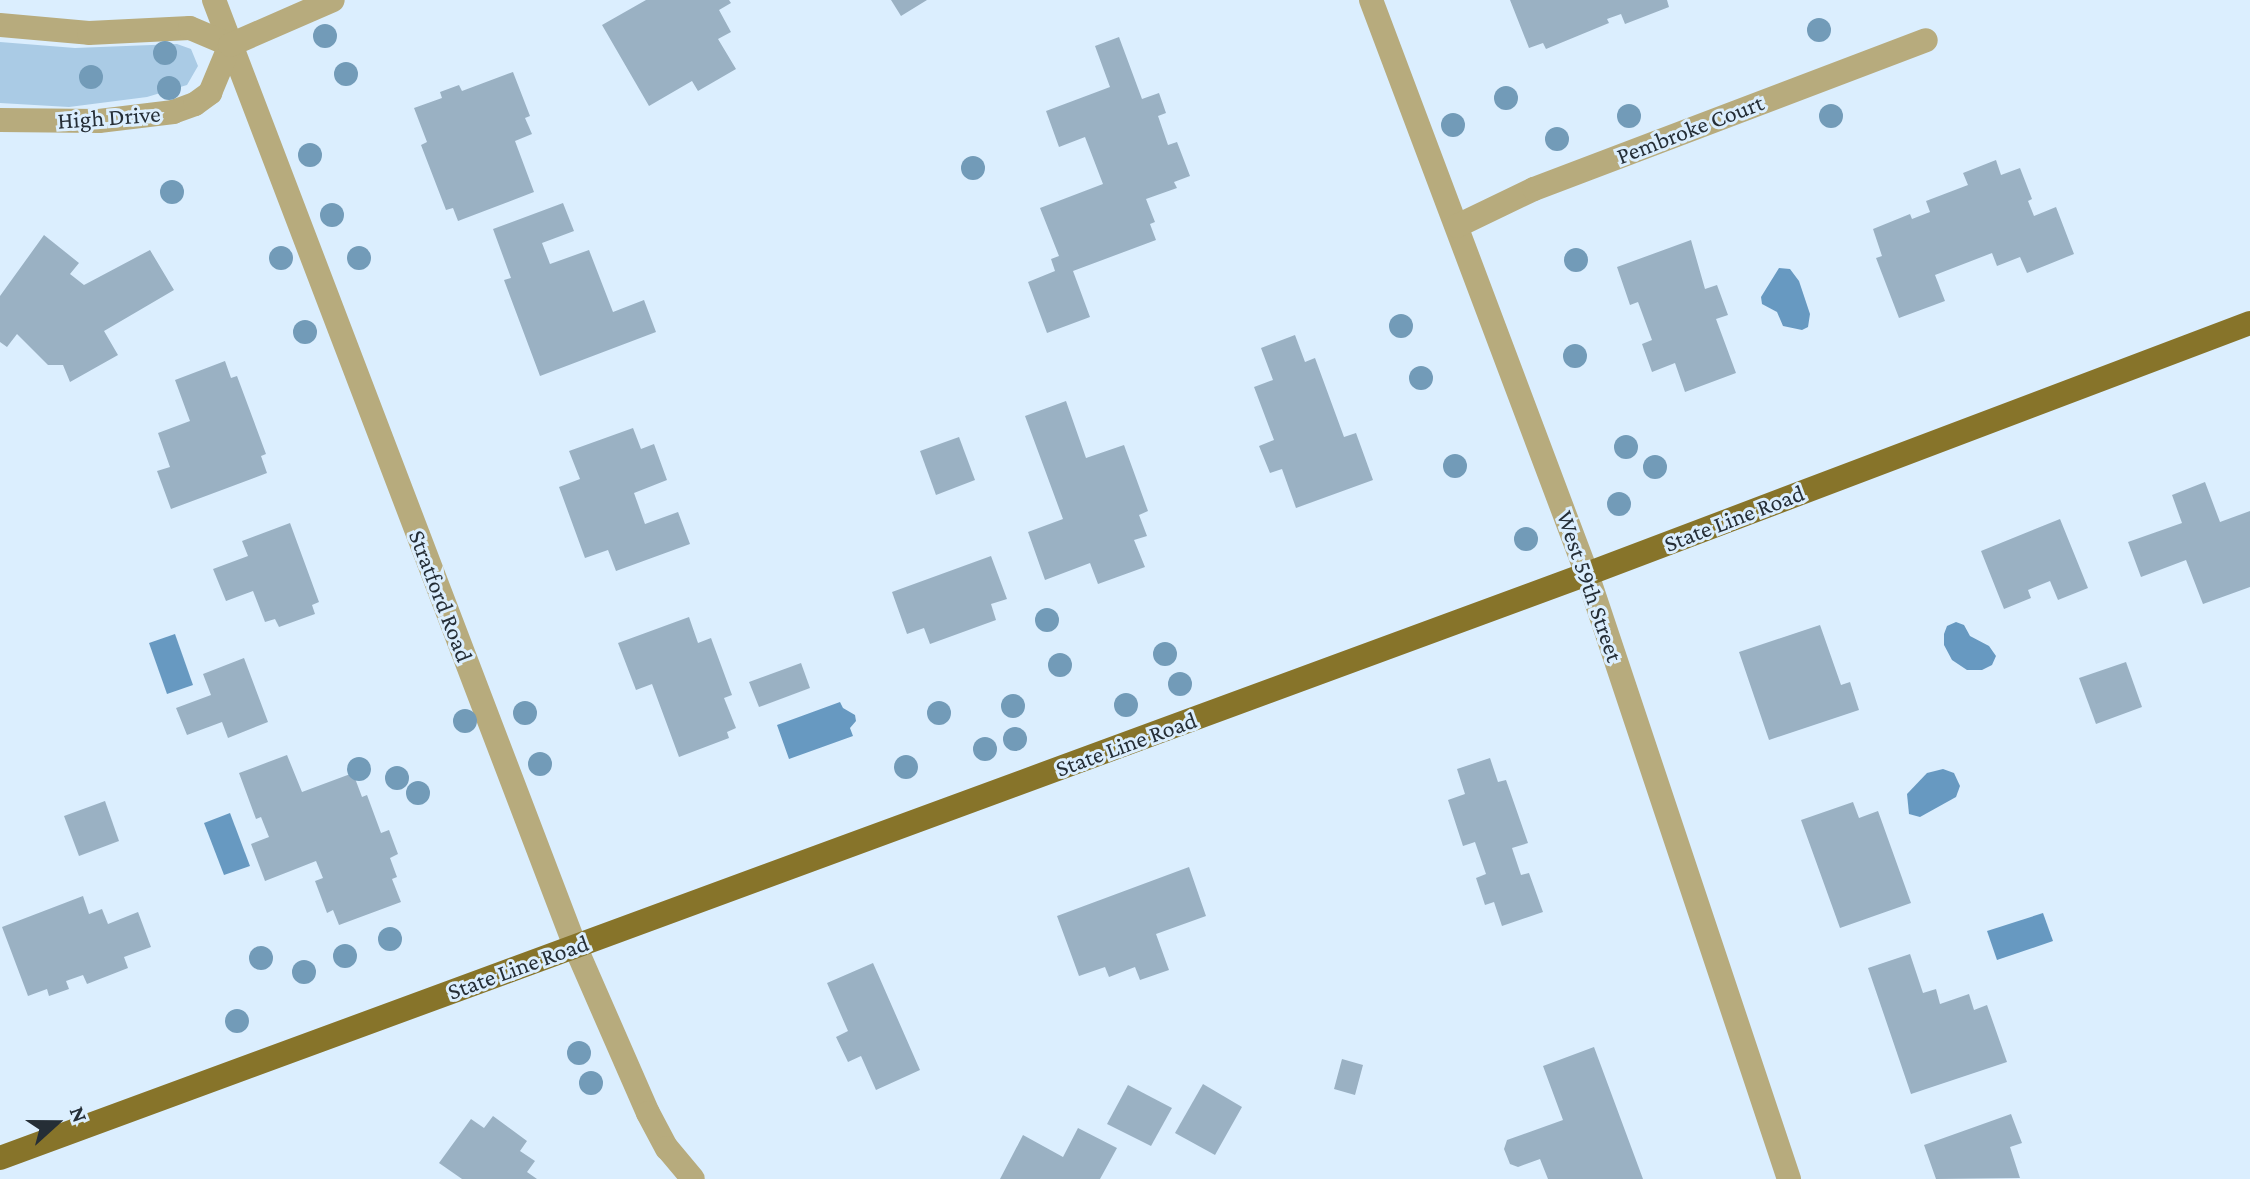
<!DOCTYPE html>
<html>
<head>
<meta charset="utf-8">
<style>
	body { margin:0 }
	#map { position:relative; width:2250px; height:1179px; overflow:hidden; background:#dbeefe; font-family:"Crimson Pro",serif }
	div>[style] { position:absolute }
	.green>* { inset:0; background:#aacbe5 }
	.water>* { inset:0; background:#6799c1 }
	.building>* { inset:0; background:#9ab1c3 }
	.minor>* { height:24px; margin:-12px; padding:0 12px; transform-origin:12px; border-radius:12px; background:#b7ab7d }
	.major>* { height:24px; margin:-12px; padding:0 12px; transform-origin:12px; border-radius:12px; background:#87742a }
	.trees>* { width:24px; height:24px; margin:-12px; border-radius:50%; background:#729bb8 }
	span { translate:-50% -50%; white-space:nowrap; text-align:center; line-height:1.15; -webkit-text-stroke:6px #dbeefe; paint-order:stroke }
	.street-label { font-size:24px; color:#252e36 }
	.north { position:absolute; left:16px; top:1083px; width:80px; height:80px; -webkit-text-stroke:6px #dbeefe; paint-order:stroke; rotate:69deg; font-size:22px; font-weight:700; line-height:32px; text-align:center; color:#252e36 }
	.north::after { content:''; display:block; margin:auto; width:28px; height:36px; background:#252e36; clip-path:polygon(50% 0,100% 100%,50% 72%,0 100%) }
</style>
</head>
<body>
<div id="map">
	<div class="green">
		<i style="clip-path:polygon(0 42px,75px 48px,177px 44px,191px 49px,198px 66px,187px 85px,147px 97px,69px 107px,0 103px)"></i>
	</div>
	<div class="water">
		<i style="clip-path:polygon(1779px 268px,1790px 269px,1799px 281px,1810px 314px,1808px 327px,1802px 330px,1783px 326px,1777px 312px,1762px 304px,1761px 297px)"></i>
		<i style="clip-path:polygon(1956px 622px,1964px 625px,1970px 636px,1989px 646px,1996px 656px,1992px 665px,1982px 670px,1967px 670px,1952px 660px,1944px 645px,1944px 634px,1947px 626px)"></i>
		<i style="clip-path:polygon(175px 634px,193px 685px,167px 694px,149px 643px)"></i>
		<i style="clip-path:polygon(840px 702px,843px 708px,855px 715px,856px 721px,850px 728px,853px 736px,789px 759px,777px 725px)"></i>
		<i style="clip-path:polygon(1943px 769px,1954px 773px,1960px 786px,1956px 797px,1920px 817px,1909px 814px,1907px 794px,1927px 773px)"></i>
		<i style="clip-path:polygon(230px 813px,250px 866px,224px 875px,204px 823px)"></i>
		<i style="clip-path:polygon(2043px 913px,2053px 941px,1997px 960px,1987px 931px)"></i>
	</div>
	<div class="building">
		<i style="clip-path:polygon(646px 0,729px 0,731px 3px,719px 10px,731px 32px,718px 39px,736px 69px,698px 91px,692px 81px,649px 106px,602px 25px)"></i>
		<i style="clip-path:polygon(891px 0,927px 0,901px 16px)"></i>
		<i style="clip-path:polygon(1510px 0,1667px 0,1669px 7px,1625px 24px,1621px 14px,1607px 19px,1609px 23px,1546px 49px,1543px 43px,1529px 48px)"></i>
		<i style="clip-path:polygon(1119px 37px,1142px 99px,1159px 93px,1166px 113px,1158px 116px,1168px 145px,1177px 142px,1190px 176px,1174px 182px,1177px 188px,1146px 199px,1155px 222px,1150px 224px,1156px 240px,1073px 271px,1090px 317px,1047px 333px,1028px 282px,1055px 271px,1051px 259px,1059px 256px,1040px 208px,1103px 184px,1085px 137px,1059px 147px,1046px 111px,1110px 87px,1095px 46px)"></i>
		<i style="clip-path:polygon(513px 72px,530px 116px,525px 118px,532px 134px,515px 141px,534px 192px,458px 221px,453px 208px,446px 210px,421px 145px,427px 142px,414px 108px,442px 98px,440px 92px,459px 85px,462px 91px)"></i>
		<i style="clip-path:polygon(1996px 160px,2001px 175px,2020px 168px,2032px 199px,2028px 201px,2034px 216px,2056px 207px,2074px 254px,2027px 273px,2020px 257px,1997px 266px,1992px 253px,1935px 275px,1945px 301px,1899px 318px,1876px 258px,1882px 256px,1873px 229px,1910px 214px,1912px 219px,1930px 212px,1926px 201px,1968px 185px,1963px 173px)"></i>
		<i style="clip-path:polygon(563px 203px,574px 231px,542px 243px,550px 264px,589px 250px,613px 312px,644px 300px,656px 332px,540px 376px,504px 280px,511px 278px,493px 229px)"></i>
		<i style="clip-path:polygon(44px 235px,79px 263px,70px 274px,84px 285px,150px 250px,174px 290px,104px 331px,118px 355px,70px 382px,63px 365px,48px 365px,17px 334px,7px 347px,0 342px,0 296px)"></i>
		<i style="clip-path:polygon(1691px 240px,1705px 289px,1717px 285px,1728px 315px,1716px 319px,1736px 373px,1685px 392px,1675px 363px,1652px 372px,1642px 344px,1652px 340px,1638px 302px,1630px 305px,1617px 267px)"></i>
		<i style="clip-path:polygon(1295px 335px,1305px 362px,1315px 358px,1344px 437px,1356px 433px,1373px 480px,1296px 508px,1282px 469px,1270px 473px,1259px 446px,1274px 440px,1254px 387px,1273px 380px,1261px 348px)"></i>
		<i style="clip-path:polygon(225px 361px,231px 378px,237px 376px,266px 454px,261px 456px,267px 473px,171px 509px,157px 471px,170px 467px,158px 433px,190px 421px,175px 380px)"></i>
		<i style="clip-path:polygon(1066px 401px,1086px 458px,1124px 445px,1148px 511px,1139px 515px,1147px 536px,1134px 540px,1145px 567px,1098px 584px,1090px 563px,1045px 580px,1028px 532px,1063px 519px,1025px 416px)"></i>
		<i style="clip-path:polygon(633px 428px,641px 449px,654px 444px,667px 480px,634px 493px,645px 524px,678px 512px,690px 544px,616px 571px,608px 550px,585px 558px,559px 487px,580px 479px,569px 451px)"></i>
		<i style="clip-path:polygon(959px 437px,975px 480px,936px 495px,920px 451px)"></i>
		<i style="clip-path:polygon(2205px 482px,2220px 522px,2250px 511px,2250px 587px,2203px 604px,2186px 560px,2141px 577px,2128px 542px,2182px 523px,2172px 495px)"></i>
		<i style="clip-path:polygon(2060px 519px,2088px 588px,2058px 600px,2050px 581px,2028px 590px,2031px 598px,2004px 609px,1981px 551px)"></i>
		<i style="clip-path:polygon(290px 523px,319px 602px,312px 605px,315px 614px,279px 627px,275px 619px,265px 622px,253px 591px,226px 601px,213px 569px,248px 556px,242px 541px)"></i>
		<i style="clip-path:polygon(991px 556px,1007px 599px,991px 604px,996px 620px,930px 644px,924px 628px,907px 634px,892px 592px)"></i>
		<i style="clip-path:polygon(689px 617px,698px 643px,711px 638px,732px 695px,724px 698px,736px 728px,727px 732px,729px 738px,679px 757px,652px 684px,636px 690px,618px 643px)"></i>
		<i style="clip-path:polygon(1820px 625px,1841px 685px,1850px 682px,1859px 710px,1769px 740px,1739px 652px)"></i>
		<i style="clip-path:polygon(244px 658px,268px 722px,228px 738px,222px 722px,187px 735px,176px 708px,211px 695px,203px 674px)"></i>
		<i style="clip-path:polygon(2126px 662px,2142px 707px,2096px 724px,2079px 678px)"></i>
		<i style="clip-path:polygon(801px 663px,810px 688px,759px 707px,749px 682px)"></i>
		<i style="clip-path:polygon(287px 755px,302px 792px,353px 773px,362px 797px,367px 795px,381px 833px,389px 830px,398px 854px,390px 858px,397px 877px,392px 879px,401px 902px,339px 925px,333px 910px,327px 913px,315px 881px,323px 878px,316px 861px,265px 881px,251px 844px,269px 837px,261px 817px,256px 819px,239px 773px)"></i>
		<i style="clip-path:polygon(1490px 758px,1498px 782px,1506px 780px,1528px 843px,1512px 848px,1521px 875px,1529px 873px,1543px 912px,1502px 926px,1494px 902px,1485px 905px,1476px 878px,1486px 874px,1475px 842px,1463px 846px,1448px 800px,1465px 794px,1457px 769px)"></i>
		<i style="clip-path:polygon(105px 801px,119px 841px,79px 856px,64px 816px)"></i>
		<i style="clip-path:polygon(1853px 802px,1859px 818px,1878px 811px,1911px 903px,1840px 928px,1801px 820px)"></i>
		<i style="clip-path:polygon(1189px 867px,1206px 916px,1156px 934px,1169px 970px,1140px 980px,1135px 967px,1109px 977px,1105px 967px,1079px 976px,1057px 916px)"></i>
		<i style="clip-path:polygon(83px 896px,89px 914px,102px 909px,108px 924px,138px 912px,151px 947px,124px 957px,128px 968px,87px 984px,83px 975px,66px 981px,69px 989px,49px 996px,47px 989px,28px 996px,2px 927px)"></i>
		<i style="clip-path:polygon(1910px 954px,1923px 993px,1936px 989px,1940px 1004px,1969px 994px,1974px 1010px,1987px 1005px,2007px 1062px,1911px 1094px,1868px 968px)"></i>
		<i style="clip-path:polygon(873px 963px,920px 1070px,876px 1090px,861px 1056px,848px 1062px,836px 1037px,848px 1031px,827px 983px)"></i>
		<i style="clip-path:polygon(1594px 1047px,1643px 1179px,1548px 1179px,1540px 1159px,1518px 1167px,1510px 1164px,1504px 1149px,1507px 1140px,1563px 1120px,1543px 1066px)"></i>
		<i style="clip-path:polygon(1342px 1059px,1363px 1065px,1355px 1095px,1334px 1089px)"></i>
		<i style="clip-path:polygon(1203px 1084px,1242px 1107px,1215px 1155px,1175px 1133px)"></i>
		<i style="clip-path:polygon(1128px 1085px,1172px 1108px,1151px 1146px,1107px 1124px)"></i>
		<i style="clip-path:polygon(2011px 1114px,2022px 1143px,2010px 1147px,2020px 1178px,1936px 1179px,1924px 1145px)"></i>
		<i style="clip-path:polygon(493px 1116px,527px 1141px,520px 1151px,535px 1161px,527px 1172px,537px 1179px,462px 1179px,439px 1163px,471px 1119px,484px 1128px)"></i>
		<i style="clip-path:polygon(1078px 1128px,1117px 1148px,1100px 1179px,1000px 1179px,1023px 1135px,1063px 1157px)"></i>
	</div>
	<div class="minor">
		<i style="left:214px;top:0;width:1013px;rotate:69.11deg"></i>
		<i style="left:575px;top:946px;width:182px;rotate:66.4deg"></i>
		<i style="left:648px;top:1113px;width:40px;rotate:62deg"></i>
		<i style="left:667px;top:1148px;width:40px;rotate:50deg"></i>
		<i style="left:1371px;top:0;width:613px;rotate:69.38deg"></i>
		<i style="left:1587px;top:574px;width:638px;rotate:71.54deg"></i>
		<i style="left:0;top:25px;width:89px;rotate:5.1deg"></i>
		<i style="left:89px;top:33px;width:101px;rotate:-2.8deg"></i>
		<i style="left:190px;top:28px;width:43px;rotate:23deg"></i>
		<i style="left:0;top:120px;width:99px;rotate:0.6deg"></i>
		<i style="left:99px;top:121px;width:75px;rotate:-6.9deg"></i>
		<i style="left:173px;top:112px;width:23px;rotate:-20deg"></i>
		<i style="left:195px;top:104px;width:19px;rotate:-36deg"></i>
		<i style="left:210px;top:93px;width:52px;rotate:-67.4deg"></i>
		<i style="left:230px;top:45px;width:112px;rotate:-23.6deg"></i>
		<i style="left:1457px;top:226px;width:85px;rotate:-25.7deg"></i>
		<i style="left:1534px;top:189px;width:419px;rotate:-20.8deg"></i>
	</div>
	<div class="major">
		<i style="left:0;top:1158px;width:1691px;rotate:-20.2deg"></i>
		<i style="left:1587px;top:574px;width:709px;rotate:-20.74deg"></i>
	</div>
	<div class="trees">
		<i style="left:1819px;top:30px"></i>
		<i style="left:325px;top:36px"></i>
		<i style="left:165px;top:53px"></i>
		<i style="left:346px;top:74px"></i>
		<i style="left:91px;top:77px"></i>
		<i style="left:169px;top:88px"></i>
		<i style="left:1506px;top:98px"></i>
		<i style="left:1629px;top:116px"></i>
		<i style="left:1831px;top:116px"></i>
		<i style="left:1453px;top:125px"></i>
		<i style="left:1557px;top:139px"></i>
		<i style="left:310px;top:155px"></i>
		<i style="left:973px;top:168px"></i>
		<i style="left:172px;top:192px"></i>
		<i style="left:332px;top:215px"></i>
		<i style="left:281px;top:258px"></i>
		<i style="left:359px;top:258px"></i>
		<i style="left:1576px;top:260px"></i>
		<i style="left:1401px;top:326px"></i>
		<i style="left:305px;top:332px"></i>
		<i style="left:1575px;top:356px"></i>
		<i style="left:1421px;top:378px"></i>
		<i style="left:1626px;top:447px"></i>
		<i style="left:1455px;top:466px"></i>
		<i style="left:1655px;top:467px"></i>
		<i style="left:1619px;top:504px"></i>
		<i style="left:1526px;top:539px"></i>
		<i style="left:1047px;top:620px"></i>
		<i style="left:1165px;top:654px"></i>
		<i style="left:1060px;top:665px"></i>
		<i style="left:1180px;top:684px"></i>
		<i style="left:1126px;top:705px"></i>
		<i style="left:1013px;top:706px"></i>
		<i style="left:525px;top:713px"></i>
		<i style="left:939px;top:713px"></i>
		<i style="left:465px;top:721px"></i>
		<i style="left:1015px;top:739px"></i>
		<i style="left:985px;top:749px"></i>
		<i style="left:540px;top:764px"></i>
		<i style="left:906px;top:767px"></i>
		<i style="left:359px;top:769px"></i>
		<i style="left:397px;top:778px"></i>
		<i style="left:418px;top:793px"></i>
		<i style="left:390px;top:939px"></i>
		<i style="left:345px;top:956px"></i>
		<i style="left:261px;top:958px"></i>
		<i style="left:304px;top:972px"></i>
		<i style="left:237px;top:1021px"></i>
		<i style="left:579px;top:1053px"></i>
		<i style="left:591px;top:1083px"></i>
	</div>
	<div class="street-label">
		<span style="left:109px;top:117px;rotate:-4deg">High Drive</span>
		<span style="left:1690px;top:129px;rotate:-21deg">Pembroke Court</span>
		<span style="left:1734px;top:518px;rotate:-21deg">State Line Road</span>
		<span style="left:1590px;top:586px;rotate:71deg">West 59th Street</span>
		<span style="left:441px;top:596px;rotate:69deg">Stratford Road</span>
		<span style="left:1126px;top:744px;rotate:-20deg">State Line Road</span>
		<span style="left:518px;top:967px;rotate:-20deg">State Line Road</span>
	</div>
	<div class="north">N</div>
</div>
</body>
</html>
